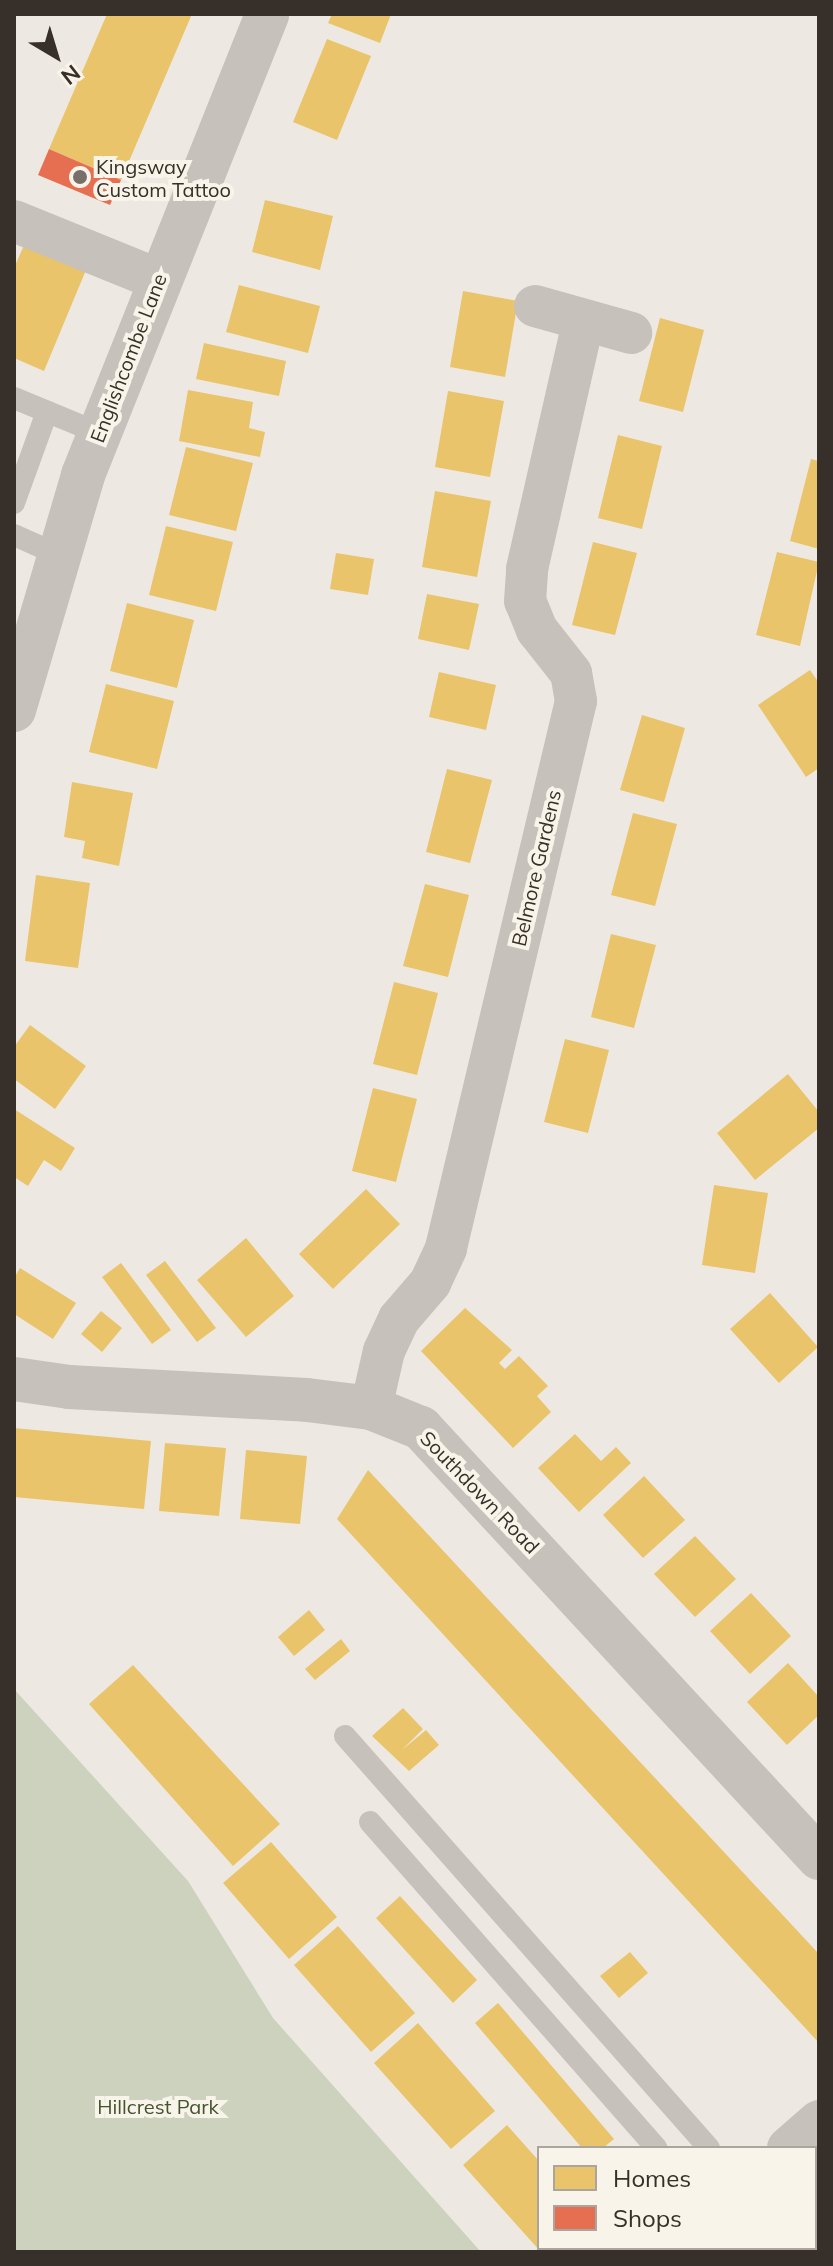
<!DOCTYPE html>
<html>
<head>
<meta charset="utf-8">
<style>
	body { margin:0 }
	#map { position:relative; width:833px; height:2266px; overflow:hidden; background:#ede9e2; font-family:Mulish,sans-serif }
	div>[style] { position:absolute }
	.green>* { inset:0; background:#ccd2bd }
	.homes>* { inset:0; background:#e9c46a }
	.shops>* { inset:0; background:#e76f51 }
	.service>* { height:22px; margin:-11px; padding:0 11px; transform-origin:11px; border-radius:11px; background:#c6c1bb }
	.minor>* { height:42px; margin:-21px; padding:0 21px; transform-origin:21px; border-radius:21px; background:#c6c1bb }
	.tertiary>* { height:44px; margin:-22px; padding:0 22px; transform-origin:22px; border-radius:22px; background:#c6c1bb }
	.dots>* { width:22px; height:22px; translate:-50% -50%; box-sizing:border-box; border:4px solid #f9f4ea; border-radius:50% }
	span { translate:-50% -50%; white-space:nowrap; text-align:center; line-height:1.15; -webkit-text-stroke:8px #f9f4ea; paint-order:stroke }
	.poi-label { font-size:20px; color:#372f29 }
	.left { translate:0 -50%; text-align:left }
	.street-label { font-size:20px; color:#372f29 }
	.park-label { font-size:20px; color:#42542e }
	.frame { position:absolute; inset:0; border:16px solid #372f29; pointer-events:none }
	.legend { position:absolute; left:537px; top:2146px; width:280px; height:104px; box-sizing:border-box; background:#f9f4ea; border:2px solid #aba59d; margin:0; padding:10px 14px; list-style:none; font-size:24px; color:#372f29 }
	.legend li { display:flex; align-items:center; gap:16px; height:40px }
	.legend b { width:40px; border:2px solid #aba59d }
	.north { position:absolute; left:16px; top:16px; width:80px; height:80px; -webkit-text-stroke:6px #f9f4ea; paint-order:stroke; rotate:142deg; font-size:22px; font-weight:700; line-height:32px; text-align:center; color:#372f29 }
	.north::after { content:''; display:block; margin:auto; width:28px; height:36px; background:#372f29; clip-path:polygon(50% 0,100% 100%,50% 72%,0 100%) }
</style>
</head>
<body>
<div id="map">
	<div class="green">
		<i style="clip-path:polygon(14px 1689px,188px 1881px,273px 2018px,481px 2252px,14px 2252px)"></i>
	</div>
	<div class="homes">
		<i style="clip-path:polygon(107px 14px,192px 14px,121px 180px,49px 149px)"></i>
		<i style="clip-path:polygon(332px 14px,391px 14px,380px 43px,328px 23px)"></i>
		<i style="clip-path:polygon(327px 39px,371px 56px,337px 140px,293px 122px)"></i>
		<i style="clip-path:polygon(265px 200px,333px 216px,320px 270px,252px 252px)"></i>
		<i style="clip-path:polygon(25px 243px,86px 270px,44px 371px,14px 358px,14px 268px)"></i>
		<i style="clip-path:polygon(239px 285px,320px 306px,308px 353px,226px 332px)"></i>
		<i style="clip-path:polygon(463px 291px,518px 301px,505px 377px,450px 367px)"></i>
		<i style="clip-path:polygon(660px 318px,704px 330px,683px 412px,639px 401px)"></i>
		<i style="clip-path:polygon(204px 343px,286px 361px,279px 396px,196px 379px)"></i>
		<i style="clip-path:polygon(188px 390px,253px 402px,249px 428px,265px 432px,260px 457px,179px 441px)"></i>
		<i style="clip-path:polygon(448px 391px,504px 401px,490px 477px,435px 467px)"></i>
		<i style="clip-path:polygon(618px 435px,662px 446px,642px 529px,598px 518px)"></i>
		<i style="clip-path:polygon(186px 447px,253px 463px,236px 531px,169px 515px)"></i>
		<i style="clip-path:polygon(811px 459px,819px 461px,819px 549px,790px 541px)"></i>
		<i style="clip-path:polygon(435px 491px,491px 501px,477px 577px,422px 567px)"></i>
		<i style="clip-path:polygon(166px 526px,233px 542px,216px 611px,149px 595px)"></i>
		<i style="clip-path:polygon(593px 542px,637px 553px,615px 635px,572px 625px)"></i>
		<i style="clip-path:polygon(777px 552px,819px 562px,800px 646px,756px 635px)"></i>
		<i style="clip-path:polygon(336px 553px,374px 559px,368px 595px,330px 589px)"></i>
		<i style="clip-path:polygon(427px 594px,479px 604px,469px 650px,418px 639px)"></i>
		<i style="clip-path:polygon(127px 603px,194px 620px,177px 688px,110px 671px)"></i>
		<i style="clip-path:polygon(810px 670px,819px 683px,819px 768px,806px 777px,758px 705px)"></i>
		<i style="clip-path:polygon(439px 672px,496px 685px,486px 730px,429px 717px)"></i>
		<i style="clip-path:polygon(106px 684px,174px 701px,157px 769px,89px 752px)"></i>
		<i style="clip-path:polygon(642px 715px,685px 728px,664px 802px,620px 790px)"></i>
		<i style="clip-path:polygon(447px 769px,492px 780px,470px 863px,426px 852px)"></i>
		<i style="clip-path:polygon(72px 782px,133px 793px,119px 866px,82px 858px,85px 841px,64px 837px)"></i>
		<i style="clip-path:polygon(633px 813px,677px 824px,655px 906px,611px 895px)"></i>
		<i style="clip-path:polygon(36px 875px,90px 883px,78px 968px,25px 961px)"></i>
		<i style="clip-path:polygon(425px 884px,469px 895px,448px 977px,403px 966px)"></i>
		<i style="clip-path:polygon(611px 934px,656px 945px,634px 1028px,591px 1017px)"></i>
		<i style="clip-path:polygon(394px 982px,438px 993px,417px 1075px,373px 1064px)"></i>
		<i style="clip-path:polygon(30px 1025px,86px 1066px,55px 1109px,14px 1079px,14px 1047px)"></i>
		<i style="clip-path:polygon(565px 1039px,609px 1050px,588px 1133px,544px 1122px)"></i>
		<i style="clip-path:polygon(788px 1074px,819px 1112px,819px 1128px,755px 1180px,717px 1133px)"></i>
		<i style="clip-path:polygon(373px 1088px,417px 1099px,396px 1182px,352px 1171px)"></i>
		<i style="clip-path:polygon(14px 1109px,75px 1148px,61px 1171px,44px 1160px,28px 1186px,14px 1177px)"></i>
		<i style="clip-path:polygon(714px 1185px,768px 1193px,755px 1273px,702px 1265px)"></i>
		<i style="clip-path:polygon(366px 1189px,400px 1224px,333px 1289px,299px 1254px)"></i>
		<i style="clip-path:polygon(246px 1238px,294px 1296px,246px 1337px,197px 1280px)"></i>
		<i style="clip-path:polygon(165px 1261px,216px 1328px,197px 1342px,146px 1275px)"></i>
		<i style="clip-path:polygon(121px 1263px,171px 1330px,152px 1344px,102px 1277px)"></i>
		<i style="clip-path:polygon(20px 1268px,76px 1303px,53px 1339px,14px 1314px,14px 1278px)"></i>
		<i style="clip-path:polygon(770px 1293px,818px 1347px,779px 1383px,730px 1329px)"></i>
		<i style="clip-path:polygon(465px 1308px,512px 1350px,499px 1363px,505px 1369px,519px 1356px,548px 1386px,537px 1396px,551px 1412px,513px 1448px,421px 1351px)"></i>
		<i style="clip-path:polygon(101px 1311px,122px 1328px,102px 1352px,81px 1334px)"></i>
		<i style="clip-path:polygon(14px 1428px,151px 1441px,144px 1509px,14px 1497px)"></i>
		<i style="clip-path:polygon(575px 1434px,601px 1461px,616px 1447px,631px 1463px,579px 1512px,538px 1468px)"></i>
		<i style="clip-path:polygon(165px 1443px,226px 1448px,219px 1516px,159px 1511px)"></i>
		<i style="clip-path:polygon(246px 1450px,307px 1456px,300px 1524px,240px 1519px)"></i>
		<i style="clip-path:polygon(368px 1470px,819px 1954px,819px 2043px,337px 1519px)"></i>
		<i style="clip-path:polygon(644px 1476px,685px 1520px,643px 1558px,603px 1515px)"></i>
		<i style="clip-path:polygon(695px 1536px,736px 1579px,695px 1617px,654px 1574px)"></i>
		<i style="clip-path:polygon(751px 1593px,791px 1636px,750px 1674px,710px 1631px)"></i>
		<i style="clip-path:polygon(309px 1610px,325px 1630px,294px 1656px,278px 1637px)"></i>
		<i style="clip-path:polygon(341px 1639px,350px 1651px,315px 1680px,305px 1669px)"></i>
		<i style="clip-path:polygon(788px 1663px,819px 1697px,819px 1715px,787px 1745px,747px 1702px)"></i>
		<i style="clip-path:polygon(133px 1665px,280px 1824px,233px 1866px,89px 1704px)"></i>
		<i style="clip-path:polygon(403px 1708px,423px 1729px,402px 1750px,426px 1730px,439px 1745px,409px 1771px,372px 1736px)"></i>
		<i style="clip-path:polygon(271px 1842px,337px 1917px,289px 1959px,223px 1883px)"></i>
		<i style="clip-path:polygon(400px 1896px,477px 1980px,453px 2003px,376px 1918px)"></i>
		<i style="clip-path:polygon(338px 1926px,415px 2013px,371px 2052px,294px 1965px)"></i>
		<i style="clip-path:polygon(630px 1952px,648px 1973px,619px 1998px,600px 1976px)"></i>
		<i style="clip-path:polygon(498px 2003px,614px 2139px,603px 2148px,582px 2148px,475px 2023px)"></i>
		<i style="clip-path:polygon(418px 2023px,495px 2111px,451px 2149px,374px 2063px)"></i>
		<i style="clip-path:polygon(507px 2125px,539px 2161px,539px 2248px,545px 2248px,541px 2252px,463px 2165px)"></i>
	</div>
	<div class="shops">
		<i style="clip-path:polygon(49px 149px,121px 180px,110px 205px,38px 175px)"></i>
	</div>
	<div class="service">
		<i style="left:14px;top:398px;width:92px;rotate:22.4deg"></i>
		<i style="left:14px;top:503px;width:97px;rotate:-70.1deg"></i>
		<i style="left:14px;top:535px;width:49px;rotate:24deg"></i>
		<i style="left:345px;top:1736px;width:550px;rotate:48.54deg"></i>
		<i style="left:370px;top:1822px;width:434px;rotate:48.7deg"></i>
		<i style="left:800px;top:2248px;width:5px;rotate:53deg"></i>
	</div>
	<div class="minor">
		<i style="left:14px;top:221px;width:157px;rotate:22.1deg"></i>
		<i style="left:535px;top:306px;width:100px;rotate:15.7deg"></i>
		<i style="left:371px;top:1408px;width:58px;rotate:-77.2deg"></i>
		<i style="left:384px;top:1351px;width:35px;rotate:-65deg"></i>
		<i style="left:399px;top:1319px;width:48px;rotate:-49.3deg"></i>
		<i style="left:430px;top:1283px;width:38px;rotate:-65deg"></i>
		<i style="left:446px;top:1248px;width:562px;rotate:-76.63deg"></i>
		<i style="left:576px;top:701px;width:28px;rotate:-100deg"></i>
		<i style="left:571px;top:673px;width:55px;rotate:-128.3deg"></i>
		<i style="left:537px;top:630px;width:31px;rotate:-112deg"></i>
		<i style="left:525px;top:601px;width:32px;rotate:-86deg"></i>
		<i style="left:527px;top:569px;width:253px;rotate:-77.2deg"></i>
		<i style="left:788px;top:2148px;width:41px;rotate:-41.1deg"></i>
		<i style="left:675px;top:2252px;width:6px;rotate:-45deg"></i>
	</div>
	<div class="tertiary">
		<i style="left:14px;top:710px;width:245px;rotate:-73.6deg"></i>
		<i style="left:83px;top:475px;width:496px;rotate:-68.2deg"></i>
		<i style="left:14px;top:1379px;width:56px;rotate:8.3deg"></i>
		<i style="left:69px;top:1387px;width:238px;rotate:3.1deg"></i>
		<i style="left:307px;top:1400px;width:64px;rotate:7.1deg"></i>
		<i style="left:371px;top:1408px;width:54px;rotate:21.8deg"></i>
		<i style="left:421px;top:1428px;width:586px;rotate:47.21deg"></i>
	</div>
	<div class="dots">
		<i style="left:80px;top:177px;background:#77706a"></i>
	</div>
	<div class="poi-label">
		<span class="left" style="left:96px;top:178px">Kingsway<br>Custom Tattoo</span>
	</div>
	<div class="street-label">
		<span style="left:128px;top:358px;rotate:-69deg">Englishcombe Lane</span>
		<span style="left:536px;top:868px;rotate:-77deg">Belmore Gardens</span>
		<span style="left:480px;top:1492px;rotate:46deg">Southdown Road</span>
	</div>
	<div class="park-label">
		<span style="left:158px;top:2106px">Hillcrest Park</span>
	</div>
	<div class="frame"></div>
	<ul class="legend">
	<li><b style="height:22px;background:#e9c46a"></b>Homes</li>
	<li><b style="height:22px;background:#e76f51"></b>Shops</li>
	</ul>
	<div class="north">N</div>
</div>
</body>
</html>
